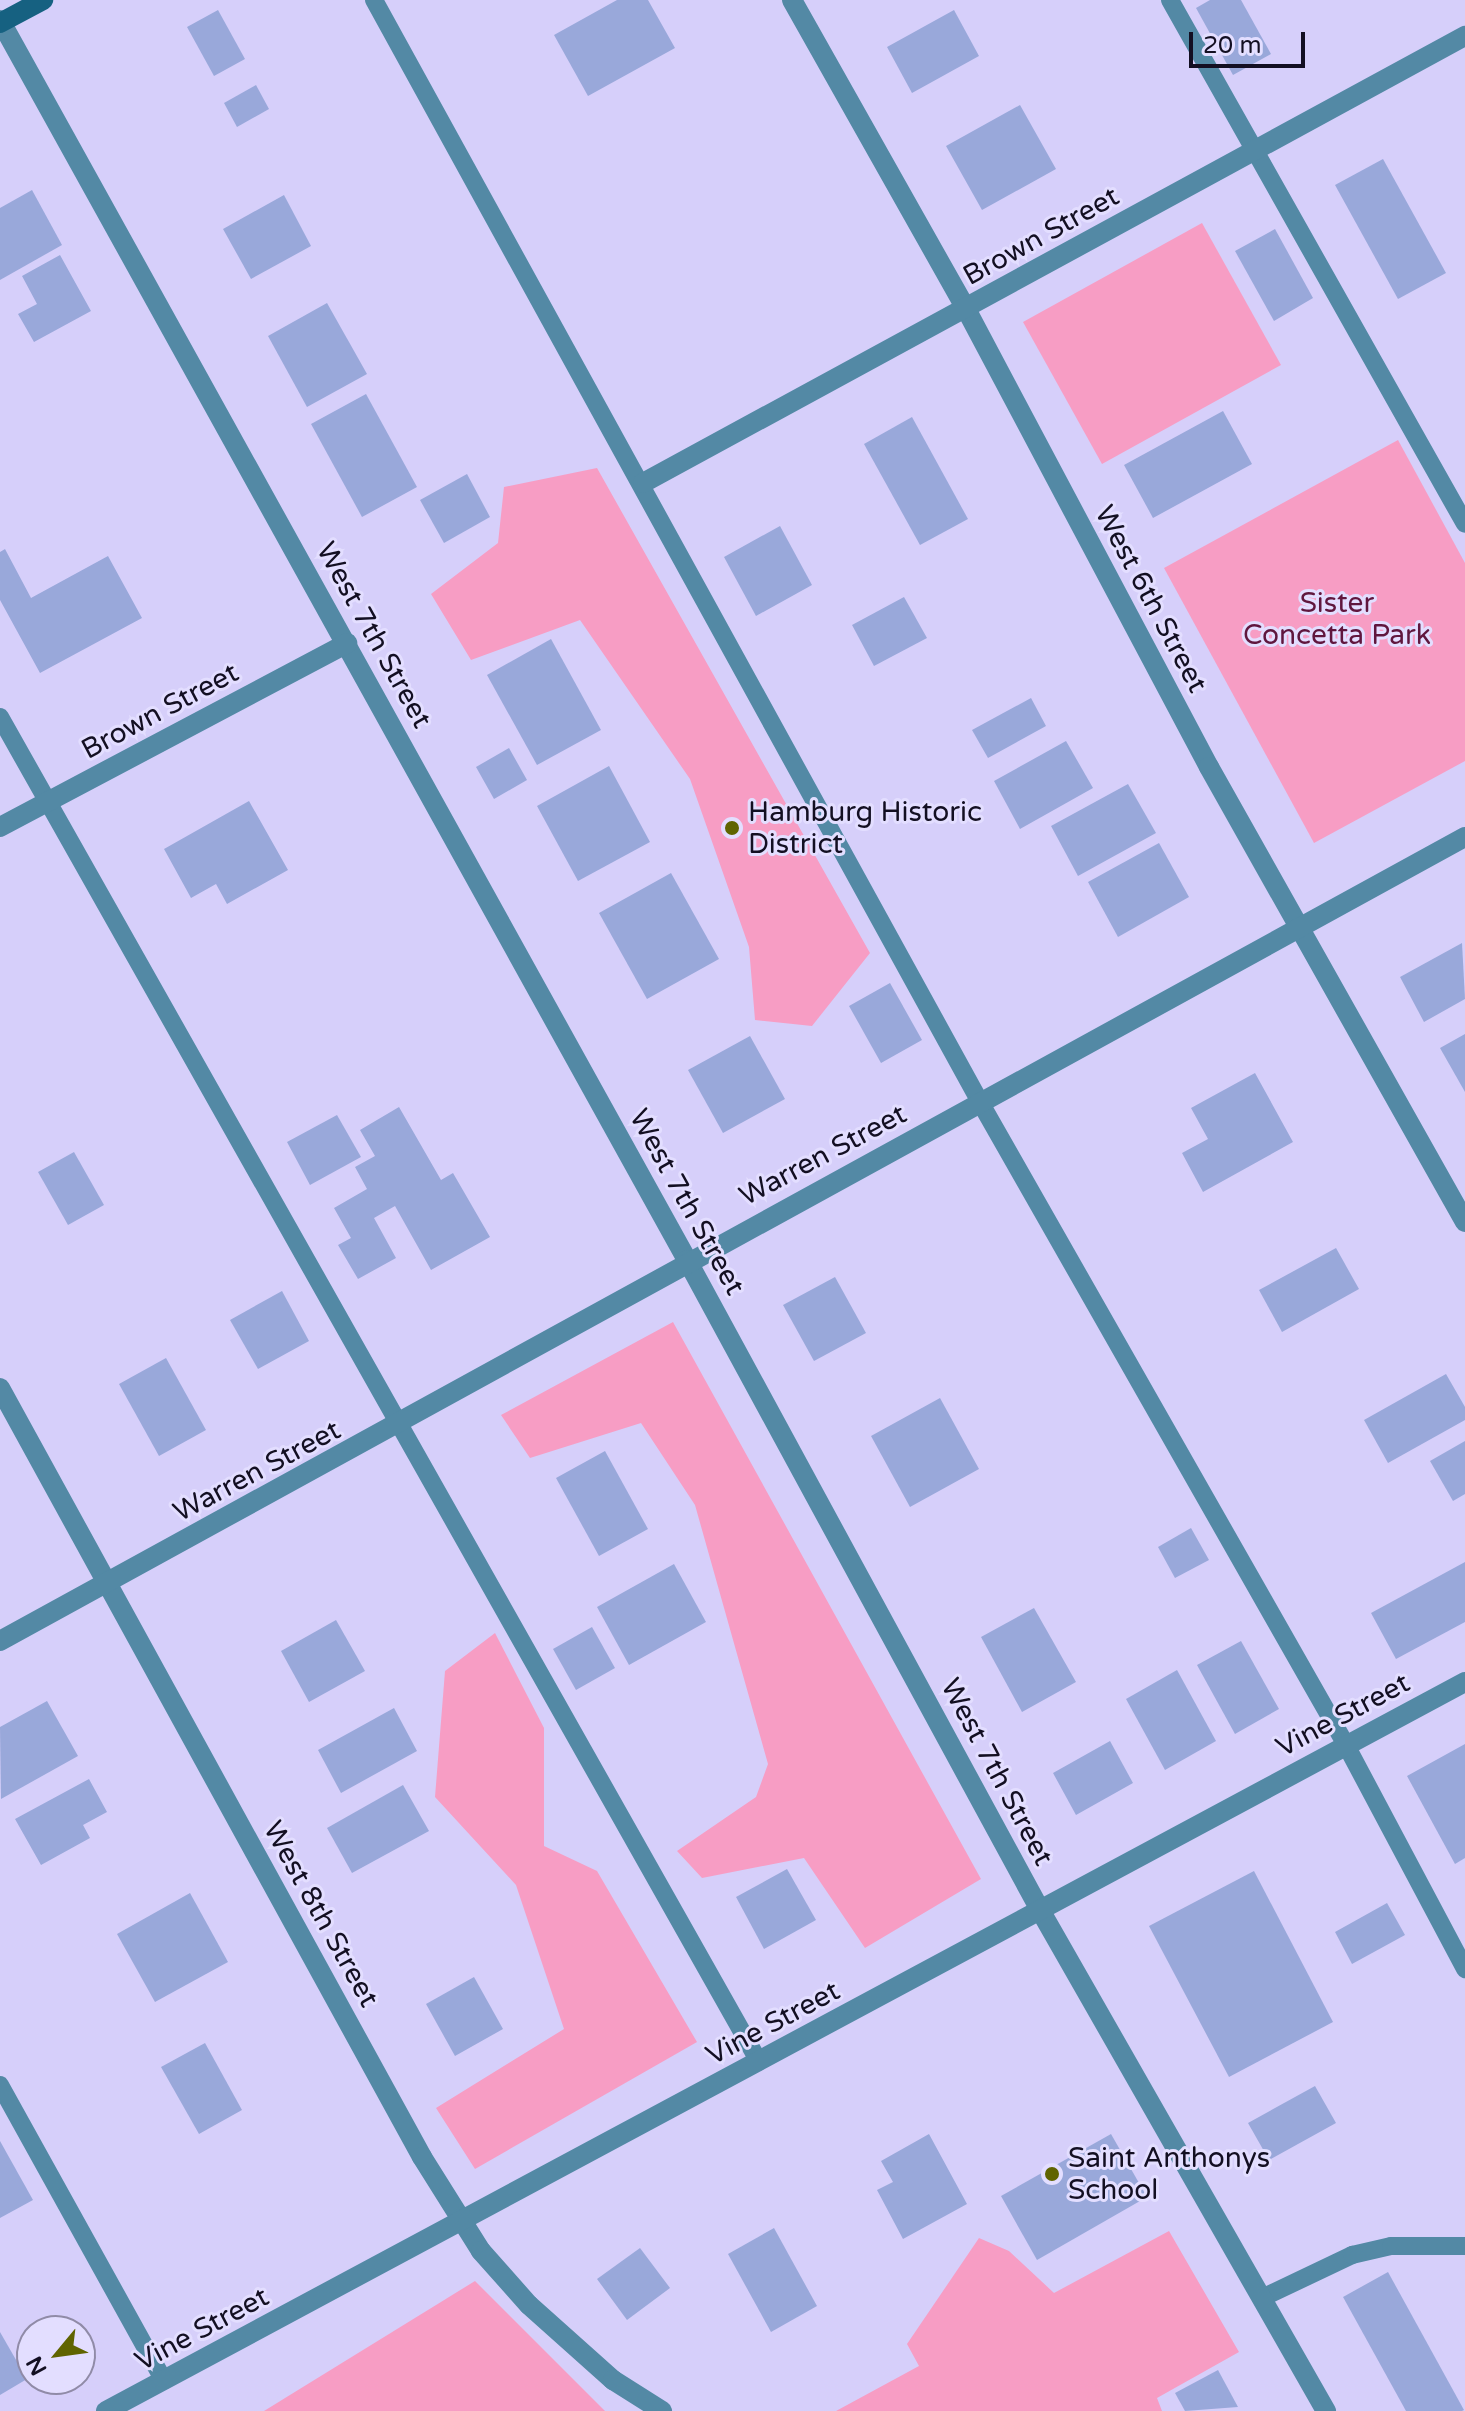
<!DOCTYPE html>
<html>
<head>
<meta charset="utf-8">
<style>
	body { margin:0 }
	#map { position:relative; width:1465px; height:2411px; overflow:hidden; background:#d6cffa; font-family:"Varela Round",sans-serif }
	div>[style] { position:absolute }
	.green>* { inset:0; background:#f79dc4 }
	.building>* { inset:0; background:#99a8da }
	.lane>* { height:18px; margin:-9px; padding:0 9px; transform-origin:9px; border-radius:9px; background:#5389a5 }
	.street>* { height:20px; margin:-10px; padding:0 10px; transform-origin:10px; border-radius:10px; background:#5389a5 }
	.secondary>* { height:20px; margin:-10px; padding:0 10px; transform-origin:10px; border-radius:10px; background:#166181 }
	.dots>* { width:22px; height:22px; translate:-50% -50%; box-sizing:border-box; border:4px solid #e3deff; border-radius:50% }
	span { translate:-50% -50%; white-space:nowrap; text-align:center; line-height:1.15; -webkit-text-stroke:6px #e3deff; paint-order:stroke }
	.street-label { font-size:28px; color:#130f22 }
	.park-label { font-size:28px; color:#60163e }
	.poi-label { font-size:28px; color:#130f22 }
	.left { translate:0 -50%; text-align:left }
	.north { position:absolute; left:16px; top:2315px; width:80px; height:80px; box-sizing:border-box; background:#e3deff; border:2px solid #908ba7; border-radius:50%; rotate:241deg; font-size:22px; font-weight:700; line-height:32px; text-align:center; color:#130f22 }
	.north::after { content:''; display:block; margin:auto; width:28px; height:36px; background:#606400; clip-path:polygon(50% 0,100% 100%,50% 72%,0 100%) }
	.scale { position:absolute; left:1189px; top:32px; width:116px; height:36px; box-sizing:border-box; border:4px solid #130f22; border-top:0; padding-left:10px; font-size:24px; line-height:28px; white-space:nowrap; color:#130f22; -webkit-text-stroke:6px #e3deff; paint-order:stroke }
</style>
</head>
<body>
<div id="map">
	<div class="green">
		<i style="clip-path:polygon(1202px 223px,1281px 365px,1102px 464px,1023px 322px)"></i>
		<i style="clip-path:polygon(1398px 440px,1465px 563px,1465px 761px,1314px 843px,1164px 568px)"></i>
		<i style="clip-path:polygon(597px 468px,870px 953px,812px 1026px,755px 1020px,749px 947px,690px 779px,580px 620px,471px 660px,431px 594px,498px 543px,504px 487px)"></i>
		<i style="clip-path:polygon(673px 1322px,981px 1879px,865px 1948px,804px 1858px,702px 1878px,677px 1851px,756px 1797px,768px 1764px,695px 1505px,641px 1423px,530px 1458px,501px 1415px)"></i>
		<i style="clip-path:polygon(495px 1633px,544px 1728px,544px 1846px,597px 1871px,697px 2042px,475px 2169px,436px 2108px,564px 2029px,516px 1885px,435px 1797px,445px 1671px)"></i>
		<i style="clip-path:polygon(1169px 2231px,1239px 2352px,1157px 2398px,1162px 2411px,836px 2411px,919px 2366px,907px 2344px,979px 2238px,1009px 2251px,1054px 2293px)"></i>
		<i style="clip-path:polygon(475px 2281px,605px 2411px,264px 2411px)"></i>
	</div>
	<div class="building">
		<i style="clip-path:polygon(617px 0,648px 0,675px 48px,588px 96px,554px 35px)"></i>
		<i style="clip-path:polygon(1210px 0,1241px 0,1271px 54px,1233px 75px,1196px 8px)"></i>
		<i style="clip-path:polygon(218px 10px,245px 59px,214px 76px,187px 27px)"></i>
		<i style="clip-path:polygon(954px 10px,979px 56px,912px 93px,887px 47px)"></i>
		<i style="clip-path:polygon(256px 85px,269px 109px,237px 127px,224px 103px)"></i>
		<i style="clip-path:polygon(1020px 105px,1056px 169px,982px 210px,946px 146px)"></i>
		<i style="clip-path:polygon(1383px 159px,1446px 273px,1398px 299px,1335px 185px)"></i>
		<i style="clip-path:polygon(32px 190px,62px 245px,0 280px,0 208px)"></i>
		<i style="clip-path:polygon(284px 195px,311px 246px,251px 279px,223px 229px)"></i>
		<i style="clip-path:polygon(1275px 229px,1313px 298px,1274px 321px,1235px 251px)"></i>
		<i style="clip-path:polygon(60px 255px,91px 311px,34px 342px,18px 314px,37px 304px,22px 276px)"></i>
		<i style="clip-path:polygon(327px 303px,367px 374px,307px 407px,268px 336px)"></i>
		<i style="clip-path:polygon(366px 394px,417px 487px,362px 517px,311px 424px)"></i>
		<i style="clip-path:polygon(1223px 411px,1252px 464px,1153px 518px,1124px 465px)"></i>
		<i style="clip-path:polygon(912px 417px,968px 519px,920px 545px,864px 444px)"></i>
		<i style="clip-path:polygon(467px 474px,490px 517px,444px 543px,420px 500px)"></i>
		<i style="clip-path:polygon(780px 526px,812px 585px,756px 616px,724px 557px)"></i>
		<i style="clip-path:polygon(5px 549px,31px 598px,108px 556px,142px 618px,40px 673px,0 600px,0 552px)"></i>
		<i style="clip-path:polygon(904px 597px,927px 638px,874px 666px,852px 625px)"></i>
		<i style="clip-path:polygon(551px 639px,601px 730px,537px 765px,487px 675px)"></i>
		<i style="clip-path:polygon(1031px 698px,1046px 726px,988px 758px,972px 730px)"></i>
		<i style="clip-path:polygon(1066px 741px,1093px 788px,1020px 829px,994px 781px)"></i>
		<i style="clip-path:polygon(509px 748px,527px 780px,494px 799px,476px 767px)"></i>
		<i style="clip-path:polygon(609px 766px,650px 842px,578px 881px,537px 806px)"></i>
		<i style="clip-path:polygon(1128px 784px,1156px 833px,1078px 876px,1051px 826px)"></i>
		<i style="clip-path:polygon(249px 801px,288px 870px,227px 904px,216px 884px,191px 898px,164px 849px)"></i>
		<i style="clip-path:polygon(1159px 843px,1189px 897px,1118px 937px,1088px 882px)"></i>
		<i style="clip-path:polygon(671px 873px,719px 959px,647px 999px,599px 913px)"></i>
		<i style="clip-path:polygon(1462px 943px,1465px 999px,1424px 1022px,1400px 977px)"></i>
		<i style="clip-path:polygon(890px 983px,922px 1040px,881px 1063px,849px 1006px)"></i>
		<i style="clip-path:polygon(1465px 1034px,1465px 1092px,1440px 1048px)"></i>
		<i style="clip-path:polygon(750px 1036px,785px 1099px,723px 1133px,688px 1070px)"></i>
		<i style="clip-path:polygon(1255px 1073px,1293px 1142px,1203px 1192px,1182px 1153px,1208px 1139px,1191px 1108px)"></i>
		<i style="clip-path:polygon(399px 1107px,441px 1180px,453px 1173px,490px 1237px,431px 1270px,395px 1206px,374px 1218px,396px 1258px,358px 1279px,338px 1245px,351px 1238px,334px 1208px,367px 1189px,355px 1167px,375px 1156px,360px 1130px)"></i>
		<i style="clip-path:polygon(337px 1115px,361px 1157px,310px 1185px,287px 1142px)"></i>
		<i style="clip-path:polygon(74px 1152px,104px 1205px,68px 1225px,38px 1172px)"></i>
		<i style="clip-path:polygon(1336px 1248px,1359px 1289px,1282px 1332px,1259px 1290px)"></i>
		<i style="clip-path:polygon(835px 1277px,866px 1333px,814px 1361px,783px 1305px)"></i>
		<i style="clip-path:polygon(282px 1291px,309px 1341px,258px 1369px,230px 1320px)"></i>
		<i style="clip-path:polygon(166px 1358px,206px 1430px,159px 1456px,119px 1384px)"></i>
		<i style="clip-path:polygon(1446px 1374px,1465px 1407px,1465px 1420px,1388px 1463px,1364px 1420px)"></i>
		<i style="clip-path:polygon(940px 1398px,979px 1469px,910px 1507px,871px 1436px)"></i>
		<i style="clip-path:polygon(1465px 1441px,1465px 1494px,1453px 1501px,1430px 1461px)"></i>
		<i style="clip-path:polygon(605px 1451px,648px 1529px,599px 1556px,556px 1478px)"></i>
		<i style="clip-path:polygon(1191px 1528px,1209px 1560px,1175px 1578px,1158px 1547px)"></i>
		<i style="clip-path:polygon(1465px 1562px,1465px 1622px,1396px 1659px,1371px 1613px)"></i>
		<i style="clip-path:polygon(674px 1564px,706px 1622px,629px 1665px,597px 1607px)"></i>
		<i style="clip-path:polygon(1034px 1608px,1076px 1682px,1022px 1712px,981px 1637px)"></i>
		<i style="clip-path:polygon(336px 1620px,365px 1671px,309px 1702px,281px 1651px)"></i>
		<i style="clip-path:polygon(592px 1627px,615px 1668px,576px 1690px,553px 1649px)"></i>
		<i style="clip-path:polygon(1241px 1641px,1279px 1709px,1235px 1734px,1197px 1665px)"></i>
		<i style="clip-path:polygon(1177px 1670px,1216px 1741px,1165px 1770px,1126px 1699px)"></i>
		<i style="clip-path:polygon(47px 1701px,78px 1756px,1px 1799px,0 1727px)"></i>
		<i style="clip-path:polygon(394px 1708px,417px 1751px,341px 1793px,318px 1750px)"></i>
		<i style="clip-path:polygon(1110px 1741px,1133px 1783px,1076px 1815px,1053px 1773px)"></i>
		<i style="clip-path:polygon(1465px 1744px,1465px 1858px,1455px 1864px,1407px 1776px)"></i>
		<i style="clip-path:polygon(89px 1779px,107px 1812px,83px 1825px,90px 1838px,41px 1865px,15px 1819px)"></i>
		<i style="clip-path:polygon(403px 1785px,429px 1831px,352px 1873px,327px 1828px)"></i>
		<i style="clip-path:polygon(787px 1869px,816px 1920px,764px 1949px,736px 1897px)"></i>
		<i style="clip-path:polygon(1254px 1871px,1333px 2022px,1229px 2077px,1149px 1926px)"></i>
		<i style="clip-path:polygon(190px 1893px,228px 1962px,155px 2002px,117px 1934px)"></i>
		<i style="clip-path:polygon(1387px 1903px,1405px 1935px,1352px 1964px,1335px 1932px)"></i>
		<i style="clip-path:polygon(474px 1977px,503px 2029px,455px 2056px,426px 2004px)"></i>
		<i style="clip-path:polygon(205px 2043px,242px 2110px,199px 2134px,161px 2067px)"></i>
		<i style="clip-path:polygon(1315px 2086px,1336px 2123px,1269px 2160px,1248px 2123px)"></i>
		<i style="clip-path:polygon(929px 2134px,967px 2204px,903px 2239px,877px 2190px,893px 2182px,881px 2161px)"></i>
		<i style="clip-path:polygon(1111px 2134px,1147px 2197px,1037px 2260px,1001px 2196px)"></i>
		<i style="clip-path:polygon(0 2141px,33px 2200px,0 2218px)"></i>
		<i style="clip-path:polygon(774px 2228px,817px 2306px,771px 2332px,728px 2254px)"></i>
		<i style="clip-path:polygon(640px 2248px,670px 2288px,627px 2320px,597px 2279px)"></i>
		<i style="clip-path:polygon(1388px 2272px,1464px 2410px,1462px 2411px,1406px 2411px,1343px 2297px)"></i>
		<i style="clip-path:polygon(0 2332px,27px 2379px,0 2395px)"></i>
		<i style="clip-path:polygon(1218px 2370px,1238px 2407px,1185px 2411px,1175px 2393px)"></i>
	</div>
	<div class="lane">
		<i style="left:374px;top:0;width:1258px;rotate:61.19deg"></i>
		<i style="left:980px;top:1102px;width:740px;rotate:60.35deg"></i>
		<i style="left:1346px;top:1745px;width:254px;rotate:62deg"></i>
		<i style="left:1170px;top:0;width:601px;rotate:60.62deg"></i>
		<i style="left:0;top:717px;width:1544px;rotate:60.56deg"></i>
		<i style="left:0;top:2085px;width:338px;rotate:61deg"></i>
		<i style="left:1264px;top:2297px;width:98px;rotate:-25.5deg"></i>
		<i style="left:1352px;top:2255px;width:40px;rotate:-13deg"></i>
		<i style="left:1391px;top:2246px;width:74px"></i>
	</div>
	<div class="street">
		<i style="left:792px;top:0;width:355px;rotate:60.6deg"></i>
		<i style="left:966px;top:309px;width:518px;rotate:62.05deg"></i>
		<i style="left:1209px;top:767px;width:522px;rotate:60.64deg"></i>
		<i style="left:0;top:20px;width:1418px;rotate:61.01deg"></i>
		<i style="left:687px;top:1260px;width:740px;rotate:61.49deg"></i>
		<i style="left:1040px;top:1910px;width:577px;rotate:60.28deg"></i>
		<i style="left:643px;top:483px;width:936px;rotate:-28.54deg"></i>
		<i style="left:0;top:827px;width:393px;rotate:-27.9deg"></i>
		<i style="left:0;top:1388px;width:877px;rotate:61.24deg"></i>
		<i style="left:422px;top:2157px;width:111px;rotate:57.9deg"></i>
		<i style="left:481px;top:2251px;width:72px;rotate:48.4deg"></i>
		<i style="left:529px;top:2305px;width:113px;rotate:41.8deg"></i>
		<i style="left:613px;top:2380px;width:58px;rotate:32.3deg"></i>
		<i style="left:0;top:1641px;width:1671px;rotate:-28.76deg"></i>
		<i style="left:106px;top:2411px;width:1542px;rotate:-28.21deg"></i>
	</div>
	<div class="secondary">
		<i style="left:0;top:23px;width:49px;rotate:-28.1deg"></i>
	</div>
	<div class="dots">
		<i style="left:732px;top:828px;background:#606400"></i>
		<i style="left:1052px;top:2174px;background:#606400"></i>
	</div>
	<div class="street-label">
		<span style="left:1041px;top:236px;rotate:-29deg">Brown Street</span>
		<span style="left:1151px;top:599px;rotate:62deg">West 6th Street</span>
		<span style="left:374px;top:635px;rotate:61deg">West 7th Street</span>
		<span style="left:160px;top:711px;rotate:-28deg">Brown Street</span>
		<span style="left:823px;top:1155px;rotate:-28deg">Warren Street</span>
		<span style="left:687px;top:1202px;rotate:61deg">West 7th Street</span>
		<span style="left:257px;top:1471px;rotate:-28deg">Warren Street</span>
		<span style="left:1343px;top:1715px;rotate:-28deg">Vine Street</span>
		<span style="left:997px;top:1772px;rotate:62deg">West 7th Street</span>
		<span style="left:321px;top:1914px;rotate:61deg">West 8th Street</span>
		<span style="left:773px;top:2023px;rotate:-28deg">Vine Street</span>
		<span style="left:202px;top:2329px;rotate:-28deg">Vine Street</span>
	</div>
	<div class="park-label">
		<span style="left:1337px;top:619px">Sister<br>Concetta Park</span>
	</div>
	<div class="poi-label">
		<span class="left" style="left:748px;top:828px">Hamburg Historic<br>District</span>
		<span class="left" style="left:1068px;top:2174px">Saint Anthonys<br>School</span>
	</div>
	<div class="north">N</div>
	<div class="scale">20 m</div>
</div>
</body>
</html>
